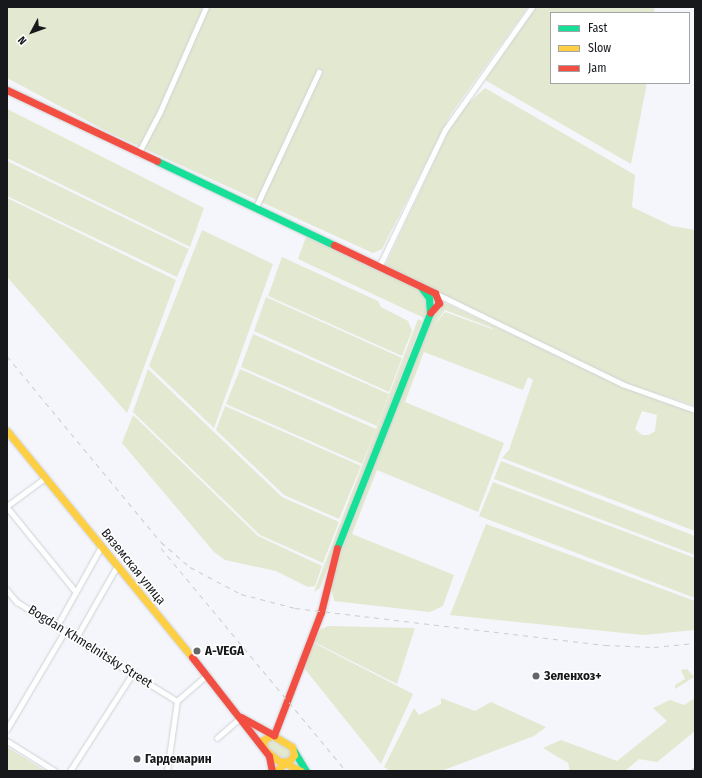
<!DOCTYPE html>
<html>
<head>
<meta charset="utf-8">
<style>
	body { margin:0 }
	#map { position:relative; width:702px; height:778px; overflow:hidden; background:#f4f6fb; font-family:"Fira Sans Condensed",sans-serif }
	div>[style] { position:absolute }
	.green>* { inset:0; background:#e3e8d0 }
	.roads { filter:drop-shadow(0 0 1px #cfd1d5) drop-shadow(0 0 1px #cfd1d5) }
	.street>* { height:4.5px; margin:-2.25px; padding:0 2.25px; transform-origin:2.25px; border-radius:2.25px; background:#fdfefe }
	.fast>* { height:7px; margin:-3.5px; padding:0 3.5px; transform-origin:3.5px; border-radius:3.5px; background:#16e098 }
	.slow>* { height:7px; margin:-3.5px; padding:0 3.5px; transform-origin:3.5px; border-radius:3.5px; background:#ffcf43 }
	.jam>* { height:7px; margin:-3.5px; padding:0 3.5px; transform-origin:3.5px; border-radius:3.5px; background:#f24e42 }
	.rail>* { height:1px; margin-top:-0.5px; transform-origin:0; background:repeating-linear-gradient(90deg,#cbcccd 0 5px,transparent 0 10px) }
	.dots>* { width:11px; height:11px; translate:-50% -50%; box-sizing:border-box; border:2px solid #fff; border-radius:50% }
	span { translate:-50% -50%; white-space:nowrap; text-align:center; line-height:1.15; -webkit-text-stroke:3px #fff; paint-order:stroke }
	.street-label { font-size:13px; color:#16181c }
	.poi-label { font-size:13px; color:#16181c; font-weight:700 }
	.left { translate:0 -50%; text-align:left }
	.frame { position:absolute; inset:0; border:8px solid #16181c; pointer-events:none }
	.legend { position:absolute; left:550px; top:12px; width:140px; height:72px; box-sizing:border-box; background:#fff; border:1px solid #a2a3a4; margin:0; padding:5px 7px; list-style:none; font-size:12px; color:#16181c }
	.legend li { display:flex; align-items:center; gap:8px; height:20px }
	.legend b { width:20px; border:1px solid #a2a3a4 }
	.north { position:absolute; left:12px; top:12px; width:40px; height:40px; -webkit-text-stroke:3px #fff; paint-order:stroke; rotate:229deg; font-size:11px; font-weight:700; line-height:16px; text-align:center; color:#16181c }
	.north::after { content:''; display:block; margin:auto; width:14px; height:18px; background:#16181c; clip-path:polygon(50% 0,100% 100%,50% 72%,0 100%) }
</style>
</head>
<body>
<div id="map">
	<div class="green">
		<i style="clip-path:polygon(7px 7px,528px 7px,451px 114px,382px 249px,373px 253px,110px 133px,7px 78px)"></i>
		<i style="clip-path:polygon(536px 7px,655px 7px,654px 13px,551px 13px,551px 83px,647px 83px,631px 164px,485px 80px)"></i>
		<i style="clip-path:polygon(485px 88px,635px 175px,632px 207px,672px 226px,695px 230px,695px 406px,622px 382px,385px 266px,456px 115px)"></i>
		<i style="clip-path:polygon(7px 109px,204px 208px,190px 247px,7px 158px)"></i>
		<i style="clip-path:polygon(7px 161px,189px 249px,177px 277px,7px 196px)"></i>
		<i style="clip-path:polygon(7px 198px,176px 280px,127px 413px,7px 277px)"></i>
		<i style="clip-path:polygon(202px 230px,273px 264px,214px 428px,149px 366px)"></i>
		<i style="clip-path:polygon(306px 237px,423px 290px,427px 310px,424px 318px,298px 259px)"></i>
		<i style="clip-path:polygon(282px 257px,378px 301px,381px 307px,408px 321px,412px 331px,402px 356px,268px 296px)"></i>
		<i style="clip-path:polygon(266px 297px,402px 358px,389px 392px,254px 331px)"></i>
		<i style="clip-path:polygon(evenodd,443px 302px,629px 389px,695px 412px,695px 531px,502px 458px,509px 450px,533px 380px,528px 377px,523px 390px,424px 352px,405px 402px,504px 443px,478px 512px,377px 470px,352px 534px,454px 575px,443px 606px,430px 612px,334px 601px,330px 581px,432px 313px,443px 302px,445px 310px,492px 328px,492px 329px,445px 312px,432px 328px,445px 310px,443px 302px,642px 411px,657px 415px,655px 431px,649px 435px,642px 435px,635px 429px,642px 411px)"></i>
		<i style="clip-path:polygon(418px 319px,422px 321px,394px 395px,320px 588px,314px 592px)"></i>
		<i style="clip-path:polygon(253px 334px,389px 394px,377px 426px,241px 367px)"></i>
		<i style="clip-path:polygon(148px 369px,282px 497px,339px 522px,323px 563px,260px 535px,133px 412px)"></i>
		<i style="clip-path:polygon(240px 369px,376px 429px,362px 464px,226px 404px)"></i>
		<i style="clip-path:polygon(225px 406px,361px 466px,339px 519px,284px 495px,216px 430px)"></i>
		<i style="clip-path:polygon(133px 415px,258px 536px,322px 566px,315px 586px,308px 587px,276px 571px,225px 560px,214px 552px,122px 443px)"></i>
		<i style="clip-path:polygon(501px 461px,695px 536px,695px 555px,494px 479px)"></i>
		<i style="clip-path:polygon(493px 482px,695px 558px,695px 598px,479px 516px)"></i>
		<i style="clip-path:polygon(486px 524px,695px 601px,695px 630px,643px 635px,450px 615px)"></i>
		<i style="clip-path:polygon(328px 626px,415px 628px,397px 684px,314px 642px,320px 630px)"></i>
		<i style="clip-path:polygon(314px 643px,413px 694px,381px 764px,304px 668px)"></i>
		<i style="clip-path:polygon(687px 669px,694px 677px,675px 689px,675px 685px,685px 679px,681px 670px)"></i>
		<i style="clip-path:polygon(441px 698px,475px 711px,491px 702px,546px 727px,534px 736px,441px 771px,391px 771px,384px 767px,414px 708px,419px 715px,441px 704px)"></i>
		<i style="clip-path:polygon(695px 698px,695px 731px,657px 762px,639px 759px,625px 771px,570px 771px,568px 763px,543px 748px,561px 740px,617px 761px,667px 721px,653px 708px,670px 700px,684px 705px)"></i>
		<i style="clip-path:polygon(270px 737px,290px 748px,291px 756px,283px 760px,267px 749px,265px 744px)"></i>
		<i style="clip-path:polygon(7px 747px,46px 771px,7px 771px)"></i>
	</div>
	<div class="roads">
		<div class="street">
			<i style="left:138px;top:154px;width:47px;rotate:-62.4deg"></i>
			<i style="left:160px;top:112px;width:115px;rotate:-66.3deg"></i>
			<i style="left:255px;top:209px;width:151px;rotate:-65deg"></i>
			<i style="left:379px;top:267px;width:152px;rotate:-64.3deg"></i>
			<i style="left:445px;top:130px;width:151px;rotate:-54.7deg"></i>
			<i style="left:435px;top:293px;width:208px;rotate:25.9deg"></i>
			<i style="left:622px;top:384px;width:77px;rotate:19.6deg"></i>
			<i style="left:7px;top:506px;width:47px;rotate:-36.4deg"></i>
			<i style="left:7px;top:507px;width:109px;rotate:50.9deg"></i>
			<i style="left:7px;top:590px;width:16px;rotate:50deg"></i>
			<i style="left:17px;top:602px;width:188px;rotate:31.7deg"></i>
			<i style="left:57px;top:626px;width:90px;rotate:-60.9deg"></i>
			<i style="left:76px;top:638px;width:83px;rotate:-60.3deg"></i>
			<i style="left:177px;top:701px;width:40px;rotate:-41deg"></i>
			<i style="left:7px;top:729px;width:114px;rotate:-59.4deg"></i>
			<i style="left:217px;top:738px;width:32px;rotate:-41deg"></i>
			<i style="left:7px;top:741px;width:57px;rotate:32deg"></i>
			<i style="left:70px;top:771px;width:117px;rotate:-57.3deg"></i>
			<i style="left:167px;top:771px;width:71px;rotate:-81.9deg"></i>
		</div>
		<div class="fast">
			<i style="left:157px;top:161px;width:196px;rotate:25.4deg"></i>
			<i style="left:337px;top:548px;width:253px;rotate:-68.4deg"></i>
			<i style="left:430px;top:313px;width:15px;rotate:-94deg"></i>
			<i style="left:429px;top:298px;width:14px;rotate:-126deg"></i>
			<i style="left:294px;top:751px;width:23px;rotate:59deg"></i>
		</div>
		<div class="slow">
			<i style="left:7px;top:431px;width:292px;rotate:50.7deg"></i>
			<i style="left:272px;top:735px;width:23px;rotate:31deg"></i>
			<i style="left:292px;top:747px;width:8px;rotate:76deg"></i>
			<i style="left:294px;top:755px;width:8px;rotate:130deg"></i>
			<i style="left:289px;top:761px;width:9px;rotate:174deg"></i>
			<i style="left:280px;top:762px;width:21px;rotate:-141deg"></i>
			<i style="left:264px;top:749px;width:9px;rotate:-96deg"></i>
			<i style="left:263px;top:740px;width:10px;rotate:-29deg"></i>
			<i style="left:276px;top:771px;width:12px;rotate:-42deg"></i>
			<i style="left:285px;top:763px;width:18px;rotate:27deg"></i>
		</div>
		<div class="jam">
			<i style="left:7px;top:90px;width:166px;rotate:25.3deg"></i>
			<i style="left:334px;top:245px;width:112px;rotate:25.4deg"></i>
			<i style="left:435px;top:293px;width:11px;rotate:68deg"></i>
			<i style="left:439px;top:303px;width:13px;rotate:132deg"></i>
			<i style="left:192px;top:657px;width:125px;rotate:52.1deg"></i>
			<i style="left:269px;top:756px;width:15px;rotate:79deg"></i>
			<i style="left:241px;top:717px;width:38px;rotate:29deg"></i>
			<i style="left:274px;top:735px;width:132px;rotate:-69.1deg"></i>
			<i style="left:321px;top:612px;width:66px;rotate:-76deg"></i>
		</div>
	</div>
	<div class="rail">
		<i style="left:7px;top:356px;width:241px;rotate:50.4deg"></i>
		<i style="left:161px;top:542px;width:38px;rotate:41deg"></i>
		<i style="left:190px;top:567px;width:58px;rotate:27.9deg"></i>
		<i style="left:241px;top:594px;width:56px;rotate:14.5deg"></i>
		<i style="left:295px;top:608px;width:312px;rotate:6.8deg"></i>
		<i style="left:605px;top:645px;width:49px;rotate:2.3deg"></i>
		<i style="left:654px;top:647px;width:41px;rotate:-5.6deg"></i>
		<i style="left:161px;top:548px;width:290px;rotate:50.3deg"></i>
		<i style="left:690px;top:771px;width:6px;rotate:-39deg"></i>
	</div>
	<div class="dots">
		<i style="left:197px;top:651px;background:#64666a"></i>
		<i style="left:536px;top:676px;background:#64666a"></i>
		<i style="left:137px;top:759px;background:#64666a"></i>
	</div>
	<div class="street-label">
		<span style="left:133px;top:567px;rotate:51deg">Вяземская улица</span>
		<span style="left:90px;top:647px;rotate:32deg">Bogdan Khmelnitsky Street</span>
	</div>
	<div class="poi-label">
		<span class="left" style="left:205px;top:651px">A-VEGA</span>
		<span class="left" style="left:544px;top:676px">Зеленхоз+</span>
		<span class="left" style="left:145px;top:759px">Гардемарин</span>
	</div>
	<div class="frame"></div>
	<ul class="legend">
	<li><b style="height:5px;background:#16e098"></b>Fast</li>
	<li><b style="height:5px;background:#ffcf43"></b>Slow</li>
	<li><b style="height:5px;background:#f24e42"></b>Jam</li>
	</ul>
	<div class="north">N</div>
</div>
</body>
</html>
